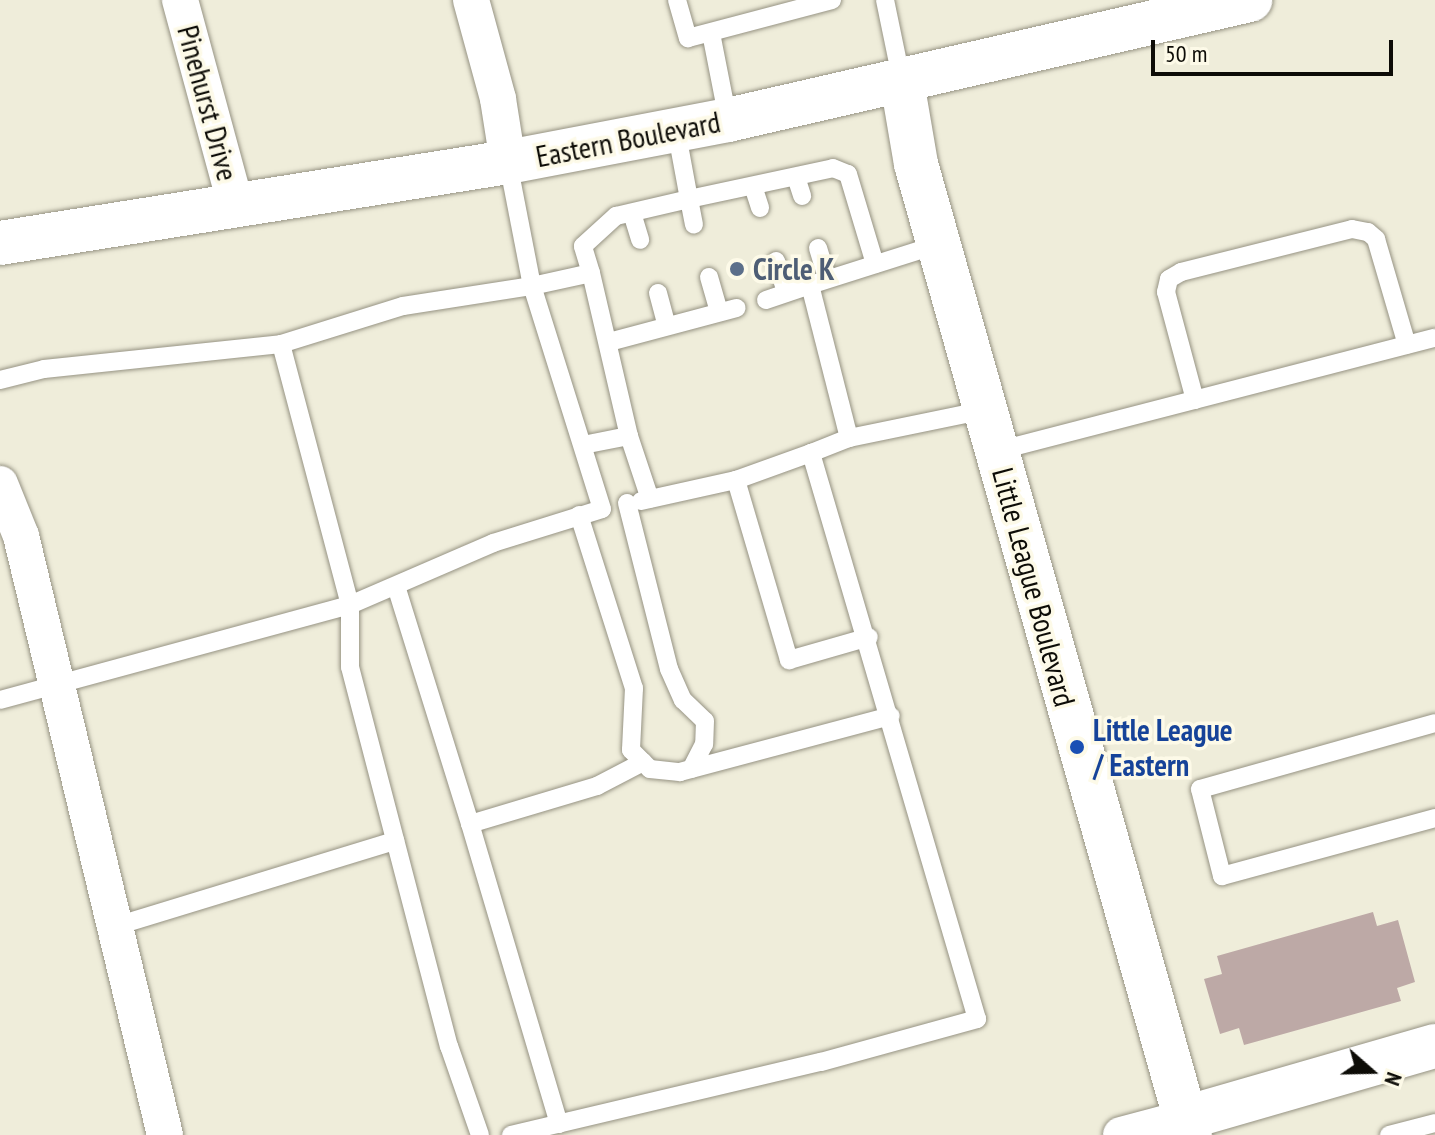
<!DOCTYPE html>
<html>
<head>
<meta charset="utf-8">
<style>
	body { margin:0 }
	#map { position:relative; width:1435px; height:1135px; overflow:hidden; background:#efedda; font-family:"PT Sans Narrow",sans-serif }
	div>[style] { position:absolute }
	.building>* { inset:0; background:#bda9a6 }
	.roads { filter:drop-shadow(0 0 2px #969383) drop-shadow(0 0 2px #969383) }
	.service>* { height:18px; margin:-9px; padding:0 9px; transform-origin:9px; border-radius:9px; background:#fff }
	.minor>* { height:36px; margin:-18px; padding:0 18px; transform-origin:18px; border-radius:18px; background:#fff }
	.tertiary>* { height:44px; margin:-22px; padding:0 22px; transform-origin:22px; border-radius:22px; background:#fff }
	.secondary>* { height:44px; margin:-22px; padding:0 22px; transform-origin:22px; border-radius:22px; background:#fff }
	.dots>* { width:22px; height:22px; translate:-50% -50%; box-sizing:border-box; border:4px solid #fdfae8; border-radius:50% }
	span { translate:-50% -50%; white-space:nowrap; text-align:center; line-height:1.15; -webkit-text-stroke:7px #fdfae8; paint-order:stroke }
	.street-label { font-size:30px; color:#0d0c07 }
	.service-label { font-size:30px; color:#4e5e75; font-weight:700 }
	.left { translate:0 -50%; text-align:left }
	.transit-label { font-size:30px; color:#164399; font-weight:700 }
	.north { position:absolute; left:1331px; top:1031px; width:80px; height:80px; -webkit-text-stroke:6px #fdfae8; paint-order:stroke; rotate:110deg; font-size:22px; font-weight:700; line-height:32px; text-align:center; color:#0d0c07 }
	.north::after { content:''; display:block; margin:auto; width:28px; height:36px; background:#0d0c07; clip-path:polygon(50% 0,100% 100%,50% 72%,0 100%) }
	.scale { position:absolute; left:1151px; top:40px; width:242px; height:36px; box-sizing:border-box; border:4px solid #0d0c07; border-top:0; padding-left:10px; font-size:24px; line-height:28px; white-space:nowrap; color:#0d0c07; -webkit-text-stroke:6px #fdfae8; paint-order:stroke }
</style>
</head>
<body>
<div id="map">
	<div class="building">
		<i style="clip-path:polygon(1373px 912px,1377px 926px,1398px 920px,1415px 982px,1397px 988px,1401px 1001px,1244px 1045px,1239px 1028px,1220px 1034px,1204px 979px,1222px 974px,1217px 956px)"></i>
	</div>
	<div class="roads">
		<div class="service">
			<i style="left:677px;top:0;width:40px;rotate:74deg"></i>
			<i style="left:688px;top:38px;width:149px;rotate:-14.8deg"></i>
			<i style="left:885px;top:0;width:84px;rotate:78.3deg"></i>
			<i style="left:711px;top:33px;width:89px;rotate:78.9deg"></i>
			<i style="left:676px;top:129px;width:71px;rotate:79.5deg"></i>
			<i style="left:689px;top:199px;width:147px;rotate:-12.1deg"></i>
			<i style="left:833px;top:168px;width:16px;rotate:22deg"></i>
			<i style="left:848px;top:174px;width:94px;rotate:73.3deg"></i>
			<i style="left:796px;top:177px;width:20px;rotate:72deg"></i>
			<i style="left:753px;top:186px;width:23px;rotate:72deg"></i>
			<i style="left:632px;top:213px;width:28px;rotate:73deg"></i>
			<i style="left:818px;top:248px;width:31px;rotate:73deg"></i>
			<i style="left:776px;top:261px;width:33px;rotate:72deg"></i>
			<i style="left:591px;top:273px;width:167px;rotate:76.9deg"></i>
			<i style="left:629px;top:436px;width:66px;rotate:71.6deg"></i>
			<i style="left:709px;top:277px;width:36px;rotate:74deg"></i>
			<i style="left:658px;top:293px;width:34px;rotate:75deg"></i>
			<i style="left:766px;top:300px;width:46px;rotate:-18.8deg"></i>
			<i style="left:609px;top:342px;width:132px;rotate:-14.9deg"></i>
			<i style="left:281px;top:344px;width:128px;rotate:-17.3deg"></i>
			<i style="left:403px;top:306px;width:131px;rotate:-8.8deg"></i>
			<i style="left:532px;top:286px;width:126px;rotate:-101deg"></i>
			<i style="left:0;top:380px;width:45px;rotate:-14deg"></i>
			<i style="left:44px;top:369px;width:238px;rotate:-6deg"></i>
			<i style="left:281px;top:344px;width:270px;rotate:75.2deg"></i>
			<i style="left:350px;top:605px;width:62px;rotate:90deg"></i>
			<i style="left:350px;top:667px;width:392px;rotate:75.4deg"></i>
			<i style="left:449px;top:1046px;width:94px;rotate:70.8deg"></i>
			<i style="left:1195px;top:400px;width:112px;rotate:-105deg"></i>
			<i style="left:1166px;top:292px;width:13px;rotate:-77deg"></i>
			<i style="left:1169px;top:279px;width:14px;rotate:-30deg"></i>
			<i style="left:1181px;top:272px;width:176px;rotate:-14.1deg"></i>
			<i style="left:1352px;top:229px;width:16px;rotate:11deg"></i>
			<i style="left:1368px;top:232px;width:11px;rotate:41deg"></i>
			<i style="left:1376px;top:239px;width:110px;rotate:73.7deg"></i>
			<i style="left:849px;top:438px;width:158px;rotate:-104.3deg"></i>
			<i style="left:810px;top:285px;width:135px;rotate:-17.6deg"></i>
			<i style="left:583px;top:445px;width:47px;rotate:-11.1deg"></i>
			<i style="left:997px;top:451px;width:452px;rotate:-14.5deg"></i>
			<i style="left:736px;top:480px;width:188px;rotate:73.6deg"></i>
			<i style="left:789px;top:660px;width:83px;rotate:-16deg"></i>
			<i style="left:641px;top:501px;width:97px;rotate:-12.5deg"></i>
			<i style="left:736px;top:480px;width:80px;rotate:-19.8deg"></i>
			<i style="left:627px;top:503px;width:171px;rotate:75.8deg"></i>
			<i style="left:669px;top:669px;width:34px;rotate:66deg"></i>
			<i style="left:683px;top:700px;width:30px;rotate:44deg"></i>
			<i style="left:705px;top:721px;width:23px;rotate:92deg"></i>
			<i style="left:704px;top:744px;width:28px;rotate:117deg"></i>
			<i style="left:579px;top:515px;width:182px;rotate:72.4deg"></i>
			<i style="left:634px;top:688px;width:62px;rotate:92.8deg"></i>
			<i style="left:631px;top:750px;width:27px;rotate:45deg"></i>
			<i style="left:650px;top:769px;width:30px;rotate:6deg"></i>
			<i style="left:680px;top:772px;width:218px;rotate:-14.9deg"></i>
			<i style="left:396px;top:586px;width:249px;rotate:72.7deg"></i>
			<i style="left:0;top:700px;width:363px;rotate:-15.2deg"></i>
			<i style="left:350px;top:605px;width:156px;rotate:-23.4deg"></i>
			<i style="left:493px;top:543px;width:114px;rotate:-17.3deg"></i>
			<i style="left:602px;top:509px;width:234px;rotate:-107.4deg"></i>
			<i style="left:532px;top:286px;width:60px;rotate:-12.4deg"></i>
			<i style="left:591px;top:273px;width:28px;rotate:-107deg"></i>
			<i style="left:583px;top:246px;width:45px;rotate:-42.3deg"></i>
			<i style="left:616px;top:216px;width:75px;rotate:-13.1deg"></i>
			<i style="left:689px;top:199px;width:26px;rotate:79deg"></i>
			<i style="left:1435px;top:723px;width:244px;rotate:164.3deg"></i>
			<i style="left:1200px;top:789px;width:90px;rotate:75.8deg"></i>
			<i style="left:1222px;top:876px;width:221px;rotate:-15.2deg"></i>
			<i style="left:113px;top:927px;width:295px;rotate:-17deg"></i>
			<i style="left:559px;top:1124px;width:313px;rotate:-106.5deg"></i>
			<i style="left:470px;top:824px;width:133px;rotate:-16.7deg"></i>
			<i style="left:597px;top:786px;width:52px;rotate:-27.6deg"></i>
			<i style="left:511px;top:1135px;width:318px;rotate:-13.3deg"></i>
			<i style="left:821px;top:1062px;width:162px;rotate:-15.4deg"></i>
			<i style="left:977px;top:1019px;width:590px;rotate:-106.35deg"></i>
			<i style="left:811px;top:453px;width:41px;rotate:-21.5deg"></i>
			<i style="left:849px;top:438px;width:139px;rotate:-11.6deg"></i>
			<i style="left:1389px;top:1135px;width:48px;rotate:-14.6deg"></i>
		</div>
		<div class="minor">
			<i style="left:180px;top:0;width:213px;rotate:74.8deg"></i>
			<i style="left:471px;top:0;width:103px;rotate:74.7deg"></i>
			<i style="left:498px;top:99px;width:64px;rotate:81deg"></i>
			<i style="left:0;top:484px;width:56px;rotate:68deg"></i>
			<i style="left:21px;top:536px;width:616px;rotate:76.48deg"></i>
			<i style="left:1121px;top:1135px;width:66px;rotate:-14.9deg"></i>
		</div>
		<div class="tertiary">
			<i style="left:902px;top:82px;width:83px;rotate:80.3deg"></i>
			<i style="left:916px;top:164px;width:1009px;rotate:74.24deg"></i>
			<i style="left:1185px;top:1118px;width:260px;rotate:-16.1deg"></i>
		</div>
		<div class="secondary">
			<i style="left:0;top:243px;width:514px;rotate:-9.06deg"></i>
			<i style="left:508px;top:162px;width:224px;rotate:-10.8deg"></i>
			<i style="left:728px;top:120px;width:536px;rotate:-12.95deg"></i>
		</div>
	</div>
	<div class="dots">
		<i style="left:737px;top:269px;background:#5c6f8a"></i>
		<i style="left:1077px;top:747px;background:#1a4fb4"></i>
	</div>
	<div class="street-label">
		<span style="left:208px;top:103px;rotate:75deg">Pinehurst Drive</span>
		<span style="left:628px;top:139px;rotate:-11deg">Eastern Boulevard</span>
		<span style="left:1034px;top:587px;rotate:75deg">Little League Boulevard</span>
	</div>
	<div class="service-label">
		<span class="left" style="left:753px;top:269px">Circle K</span>
	</div>
	<div class="transit-label">
		<span class="left" style="left:1093px;top:747px">Little League<br>/ Eastern</span>
	</div>
	<div class="north">N</div>
	<div class="scale">50 m</div>
</div>
</body>
</html>
